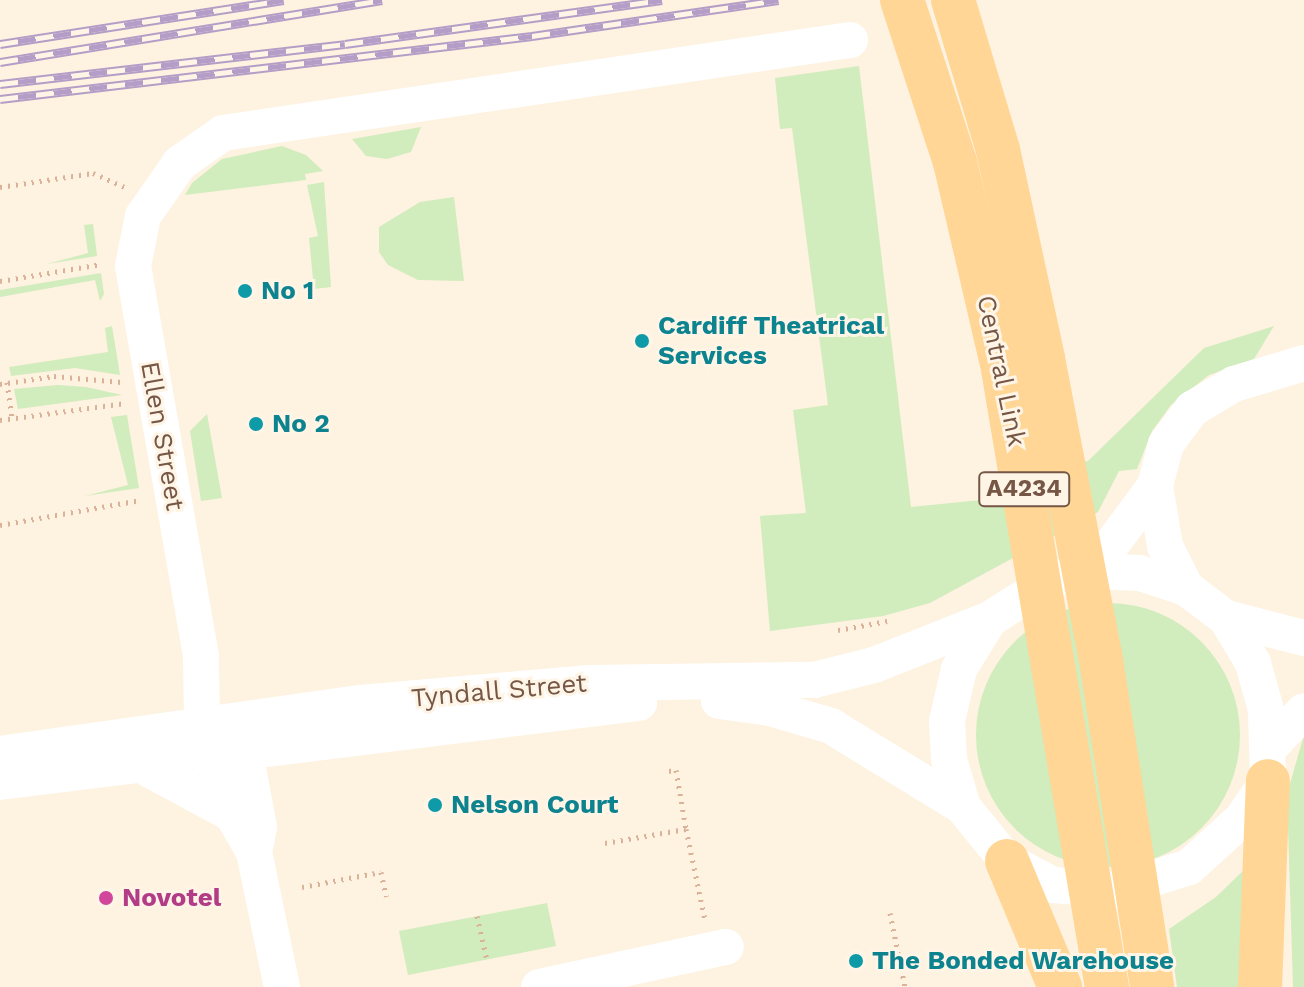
<!DOCTYPE html>
<html>
<head>
<meta charset="utf-8">
<style>
	body { margin:0 }
	#map { position:relative; width:1304px; height:987px; overflow:hidden; background:#fef2e0; font-family:"Work Sans",sans-serif }
	div>[style] { position:absolute }
	.green>* { inset:0; background:#d1ecbd }
	.round { border-radius:50% }
	.path>* { height:5px; margin-top:-2.5px; transform-origin:0; background:repeating-linear-gradient(90deg,#dab199 0 2px,transparent 0 8px) }
	.minor>* { height:36px; margin:-18px; padding:0 18px; transform-origin:18px; border-radius:18px; background:#fff }
	.major>* { height:44px; margin:-22px; padding:0 22px; transform-origin:22px; border-radius:22px; background:#ffd695 }
	.rail>* { height:9px; margin-top:-4.5px; transform-origin:0; background:repeating-linear-gradient(90deg,#fff5e7 0 18px,#b49ec7 0 36px); box-sizing:border-box; border-block:2px solid #b49ec7 }
	.dots>* { width:22px; height:22px; translate:-50% -50%; box-sizing:border-box; border:4px solid #fff5e7; border-radius:50% }
	span { translate:-50% -50%; white-space:nowrap; text-align:center; line-height:1.15; -webkit-text-stroke:6px #fff5e7; paint-order:stroke }
	.shield-label span { padding:2px 6px; background:#fff5e7; border:2px solid; border-radius:6px; -webkit-text-stroke-width:0 }
	.shield-label { font-size:24px; color:#765645; font-weight:700 }
	.culture-label { font-size:26px; color:#0d838f; font-weight:700 }
	.left { translate:0 -50%; text-align:left }
	.street-label { font-size:26px; color:#765645 }
	.hotel-label { font-size:26px; color:#b23c85; font-weight:700 }
</style>
</head>
<body>
<div id="map">
	<div class="green">
		<i style="clip-path:polygon(859px 66px,911px 507px,1001px 498px,998px 476px,1088px 461px,1204px 348px,1274px 326px,1254px 359px,1209px 375px,1171px 405px,1152px 431px,1137px 469px,1119px 471px,1098px 512px,930px 603px,883px 616px,770px 631px,760px 516px,806px 513px,793px 410px,828px 405px,792px 128px,780px 129px,775px 78px)"></i>
		<i style="clip-path:polygon(421px 127px,411px 152px,387px 159px,366px 156px,352px 139px)"></i>
		<i style="clip-path:polygon(282px 146px,306px 155px,323px 171px,305px 174px,306px 180px,185px 195px,192px 183px,222px 159px)"></i>
		<i style="clip-path:polygon(324px 182px,331px 287px,314px 289px,309px 238px,318px 236px,307px 185px)"></i>
		<i style="clip-path:polygon(454px 197px,464px 281px,418px 280px,388px 265px,379px 252px,379px 227px,420px 202px)"></i>
		<i style="clip-path:polygon(93px 224px,97px 256px,47px 264px,88px 253px,84px 225px)"></i>
		<i style="clip-path:polygon(101px 273px,104px 294px,100px 301px,95px 280px,0 297px,0 290px)"></i>
		<i style="clip-path:polygon(112px 326px,120px 375px,75px 368px,11px 376px,9px 367px,108px 352px,105px 328px)"></i>
		<i style="clip-path:polygon(58px 385px,86px 387px,122px 395px,18px 409px,14px 389px)"></i>
		<i style="clip-path:polygon(207px 414px,222px 498px,201px 501px,190px 431px)"></i>
		<i style="clip-path:polygon(127px 415px,139px 488px,85px 496px,128px 485px,111px 417px)"></i>
		<i class="round" style="left:976px;top:603px;width:264px;height:264px"></i>
		<i style="clip-path:polygon(1304px 735px,1304px 987px,1293px 987px,1287px 794px)"></i>
		<i style="clip-path:polygon(1248px 866px,1249px 987px,1177px 987px,1169px 929px,1216px 897px)"></i>
		<i style="clip-path:polygon(547px 903px,556px 946px,408px 975px,399px 931px)"></i>
	</div>
	<div class="path">
		<i style="left:0;top:187px;width:94px;rotate:-8.6deg"></i>
		<i style="left:93px;top:173px;width:34px;rotate:24deg"></i>
		<i style="left:0;top:281px;width:103px;rotate:-9.5deg"></i>
		<i style="left:7px;top:382px;width:36px;rotate:82deg"></i>
		<i style="left:0;top:384px;width:55px;rotate:-8.4deg"></i>
		<i style="left:54px;top:376px;width:68px;rotate:5deg"></i>
		<i style="left:0;top:420px;width:127px;rotate:-7.7deg"></i>
		<i style="left:0;top:525px;width:143px;rotate:-10.1deg"></i>
		<i style="left:838px;top:630px;width:50px;rotate:-10.4deg"></i>
		<i style="left:669px;top:771px;width:7px;rotate:-8deg"></i>
		<i style="left:676px;top:770px;width:60px;rotate:80.4deg"></i>
		<i style="left:605px;top:843px;width:82px;rotate:-9.8deg"></i>
		<i style="left:686px;top:829px;width:93px;rotate:78.2deg"></i>
		<i style="left:302px;top:887px;width:80px;rotate:-10.8deg"></i>
		<i style="left:381px;top:872px;width:25px;rotate:78deg"></i>
		<i style="left:890px;top:913px;width:76px;rotate:78.5deg"></i>
		<i style="left:477px;top:916px;width:45px;rotate:77.2deg"></i>
	</div>
	<div class="minor">
		<i style="left:1155px;top:486px;width:61px;rotate:80.5deg"></i>
		<i style="left:1165px;top:546px;width:47px;rotate:63.4deg"></i>
		<i style="left:1092px;top:571px;width:48px;rotate:2.4deg"></i>
		<i style="left:1140px;top:573px;width:48px;rotate:18.1deg"></i>
		<i style="left:1186px;top:588px;width:50px;rotate:36.9deg"></i>
		<i style="left:1226px;top:618px;width:52px;rotate:59deg"></i>
		<i style="left:1253px;top:663px;width:49px;rotate:74.5deg"></i>
		<i style="left:1266px;top:710px;width:71px;rotate:88.4deg"></i>
		<i style="left:1268px;top:781px;width:46px;rotate:124.4deg"></i>
		<i style="left:1242px;top:819px;width:72px;rotate:137.8deg"></i>
		<i style="left:1189px;top:867px;width:77px;rotate:162.5deg"></i>
		<i style="left:1116px;top:890px;width:63px;rotate:-175.5deg"></i>
		<i style="left:1053px;top:885px;width:52px;rotate:-152.4deg"></i>
		<i style="left:1007px;top:861px;width:70px;rotate:-129.2deg"></i>
		<i style="left:963px;top:807px;width:50px;rotate:-106.3deg"></i>
		<i style="left:949px;top:759px;width:38px;rotate:-93deg"></i>
		<i style="left:947px;top:721px;width:53px;rotate:-77deg"></i>
		<i style="left:959px;top:669px;width:59px;rotate:-58.2deg"></i>
		<i style="left:990px;top:619px;width:75px;rotate:-32.4deg"></i>
		<i style="left:1053px;top:579px;width:40px;rotate:-12deg"></i>
		<i style="left:1092px;top:571px;width:106px;rotate:-53.5deg"></i>
		<i style="left:1155px;top:486px;width:43px;rotate:-75.3deg"></i>
		<i style="left:1166px;top:444px;width:44px;rotate:-53.4deg"></i>
		<i style="left:1192px;top:409px;width:49px;rotate:-30.8deg"></i>
		<i style="left:1234px;top:384px;width:73px;rotate:-16.7deg"></i>
		<i style="left:1226px;top:618px;width:81px;rotate:14.4deg"></i>
		<i style="left:719px;top:701px;width:51px;rotate:7.8deg"></i>
		<i style="left:770px;top:708px;width:64px;rotate:16.4deg"></i>
		<i style="left:831px;top:726px;width:155px;rotate:31.5deg"></i>
		<i style="left:233px;top:732px;width:34px;rotate:66deg"></i>
		<i style="left:247px;top:763px;width:65px;rotate:79.4deg"></i>
		<i style="left:259px;top:827px;width:25px;rotate:101deg"></i>
		<i style="left:254px;top:852px;width:138px;rotate:78.3deg"></i>
		<i style="left:1268px;top:749px;width:52px;rotate:-46.5deg"></i>
		<i style="left:0;top:754px;width:364px;rotate:-8.1deg"></i>
		<i style="left:360px;top:703px;width:229px;rotate:-5deg"></i>
		<i style="left:588px;top:683px;width:226px;rotate:-0.8deg"></i>
		<i style="left:814px;top:680px;width:62px;rotate:-14deg"></i>
		<i style="left:874px;top:665px;width:125px;rotate:-21.6deg"></i>
		<i style="left:139px;top:764px;width:106px;rotate:28.3deg"></i>
		<i style="left:0;top:782px;width:644px;rotate:-7.05deg"></i>
		<i style="left:254px;top:852px;width:44px;rotate:-120.1deg"></i>
		<i style="left:232px;top:814px;width:96px;rotate:-108.2deg"></i>
		<i style="left:202px;top:723px;width:67px;rotate:-90.9deg"></i>
		<i style="left:201px;top:656px;width:396px;rotate:-99.9deg"></i>
		<i style="left:133px;top:266px;width:51px;rotate:-78.7deg"></i>
		<i style="left:143px;top:216px;width:65px;rotate:-55.1deg"></i>
		<i style="left:180px;top:163px;width:52px;rotate:-34.9deg"></i>
		<i style="left:223px;top:133px;width:634px;rotate:-8.44deg"></i>
		<i style="left:539px;top:987px;width:191px;rotate:-12.1deg"></i>
	</div>
	<div class="major">
		<i style="left:902px;top:0;width:170px;rotate:71.9deg"></i>
		<i style="left:955px;top:162px;width:212px;rotate:76.9deg"></i>
		<i style="left:1003px;top:369px;width:627px;rotate:80.45deg"></i>
		<i style="left:953px;top:0;width:157px;rotate:73.3deg"></i>
		<i style="left:998px;top:150px;width:214px;rotate:77.8deg"></i>
		<i style="left:1043px;top:359px;width:300px;rotate:79.1deg"></i>
		<i style="left:1100px;top:654px;width:337px;rotate:81.1deg"></i>
		<i style="left:1007px;top:861px;width:137px;rotate:67.2deg"></i>
		<i style="left:1260px;top:987px;width:206px;rotate:-87.8deg"></i>
	</div>
	<div class="rail">
		<i style="left:0;top:44px;width:287px;rotate:-8.8deg"></i>
		<i style="left:0;top:62px;width:387px;rotate:-9.2deg"></i>
		<i style="left:0;top:84px;width:347px;rotate:-6.6deg"></i>
		<i style="left:345px;top:44px;width:320px;rotate:-7.9deg"></i>
		<i style="left:0;top:99px;width:536px;rotate:-6.75deg"></i>
		<i style="left:532px;top:36px;width:249px;rotate:-8.3deg"></i>
	</div>
	<div class="dots">
		<i style="left:245px;top:291px;background:#0f9aa8"></i>
		<i style="left:642px;top:341px;background:#0f9aa8"></i>
		<i style="left:256px;top:424px;background:#0f9aa8"></i>
		<i style="left:435px;top:805px;background:#0f9aa8"></i>
		<i style="left:106px;top:898px;background:#d1479c"></i>
		<i style="left:856px;top:961px;background:#0f9aa8"></i>
	</div>
	<div class="shield-label">
		<span style="left:1024px;top:489px">A4234</span>
	</div>
	<div class="culture-label">
		<span class="left" style="left:261px;top:291px">No 1</span>
		<span class="left" style="left:658px;top:341px">Cardiff Theatrical<br>Services</span>
		<span class="left" style="left:272px;top:424px">No 2</span>
		<span class="left" style="left:451px;top:805px">Nelson Court</span>
		<span class="left" style="left:872px;top:961px">The Bonded Warehouse</span>
	</div>
	<div class="street-label">
		<span style="left:1001px;top:371px;rotate:78deg">Central Link</span>
		<span style="left:162px;top:436px;rotate:80deg">Ellen Street</span>
		<span style="left:499px;top:691px;rotate:-5deg">Tyndall Street</span>
	</div>
	<div class="hotel-label">
		<span class="left" style="left:122px;top:898px">Novotel</span>
	</div>
</div>
</body>
</html>
